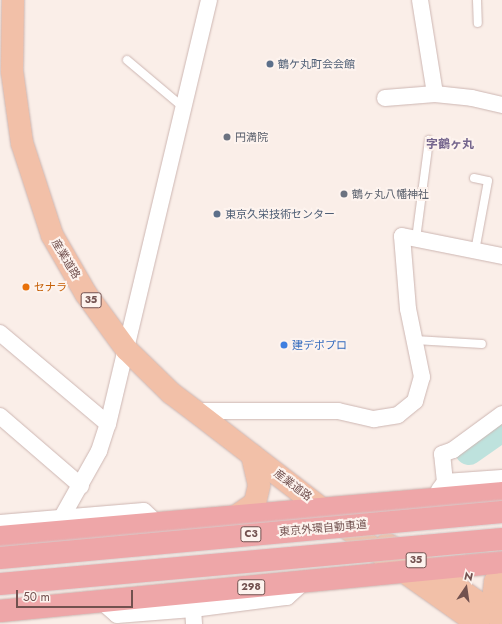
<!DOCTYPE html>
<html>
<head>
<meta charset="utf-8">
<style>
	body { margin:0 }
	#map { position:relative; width:502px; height:624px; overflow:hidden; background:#faeee8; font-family:Jost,"Noto Sans JP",sans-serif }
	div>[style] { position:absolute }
	.river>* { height:28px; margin:-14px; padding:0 14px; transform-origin:14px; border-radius:14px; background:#bee2dd }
	.highway-tunnel>* { height:22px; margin-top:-11px; transform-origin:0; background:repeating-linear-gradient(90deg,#d8c7c2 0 22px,transparent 0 33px) }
	.roads { filter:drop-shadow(0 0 1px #cdb6b2) drop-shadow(0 0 1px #cdb6b2) }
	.lane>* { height:8px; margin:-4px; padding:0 4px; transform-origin:4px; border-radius:4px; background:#fff }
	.street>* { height:16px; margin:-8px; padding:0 8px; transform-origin:8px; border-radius:8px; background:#fff }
	.primary>* { height:22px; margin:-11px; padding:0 11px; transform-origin:11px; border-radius:11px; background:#f2c0a8 }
	.highway>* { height:22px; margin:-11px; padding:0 11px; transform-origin:11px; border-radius:11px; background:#eea6a8 }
	.bridges { filter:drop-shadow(0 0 1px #d5cbca) drop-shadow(0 0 1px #d5cbca) }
	.highway-bridge>* { height:22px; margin:-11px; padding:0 11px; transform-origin:11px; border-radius:11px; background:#eea6a8 }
	.dots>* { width:11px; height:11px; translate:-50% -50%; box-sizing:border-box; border:2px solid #fdf3ee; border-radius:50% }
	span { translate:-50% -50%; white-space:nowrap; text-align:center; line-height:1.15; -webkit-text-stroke:4px #fdf3ee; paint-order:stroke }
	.shield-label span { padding:1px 3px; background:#fdf3ee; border:1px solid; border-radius:3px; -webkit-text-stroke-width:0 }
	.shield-label { font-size:10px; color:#72514f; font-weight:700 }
	.service-label { font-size:11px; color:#4e5e75 }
	.left { translate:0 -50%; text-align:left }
	.worship-label { font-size:11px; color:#5b616d }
	.street-label { font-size:11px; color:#72514f }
	.food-label { font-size:11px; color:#c56008 }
	.shop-label { font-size:11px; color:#366cbe }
	.neighbourhood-label { font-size:12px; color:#75668e; font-weight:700 }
	.north { position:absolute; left:446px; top:568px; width:40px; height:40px; -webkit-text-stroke:3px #fdf3ee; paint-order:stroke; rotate:13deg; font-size:11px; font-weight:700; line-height:16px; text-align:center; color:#72514f }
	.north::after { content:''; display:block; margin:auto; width:14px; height:18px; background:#72514f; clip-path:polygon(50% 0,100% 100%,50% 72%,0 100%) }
	.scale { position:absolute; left:16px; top:590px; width:117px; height:18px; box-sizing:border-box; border:2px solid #72514f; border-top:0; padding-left:5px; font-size:12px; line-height:14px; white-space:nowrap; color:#72514f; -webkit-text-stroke:3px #fdf3ee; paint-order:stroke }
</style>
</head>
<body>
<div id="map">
	<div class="river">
		<i style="left:469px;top:451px;width:40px;rotate:-34.9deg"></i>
	</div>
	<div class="highway-tunnel">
		<i style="left:465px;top:553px;width:37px;rotate:-5deg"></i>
	</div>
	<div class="roads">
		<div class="lane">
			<i style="left:477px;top:0;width:23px;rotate:88deg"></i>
			<i style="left:127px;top:60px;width:75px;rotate:40.1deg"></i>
			<i style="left:474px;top:178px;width:14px;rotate:12deg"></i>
			<i style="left:488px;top:181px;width:71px;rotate:100.5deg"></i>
			<i style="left:416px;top:239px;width:100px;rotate:-82.5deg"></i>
			<i style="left:415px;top:340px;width:67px;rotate:3.4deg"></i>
		</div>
		<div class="street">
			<i style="left:420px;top:0;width:95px;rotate:80.9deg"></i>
			<i style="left:385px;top:98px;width:50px;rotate:-4.6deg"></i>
			<i style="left:435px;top:94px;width:37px;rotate:6deg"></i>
			<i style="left:472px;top:98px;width:31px;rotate:13deg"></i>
			<i style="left:0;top:333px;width:141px;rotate:40.1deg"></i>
			<i style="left:195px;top:411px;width:143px"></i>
			<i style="left:338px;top:411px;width:37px;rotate:13deg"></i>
			<i style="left:374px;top:419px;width:24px;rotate:-9deg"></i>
			<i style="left:398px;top:415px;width:22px;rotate:-39deg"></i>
			<i style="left:415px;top:401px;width:25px;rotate:-74deg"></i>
			<i style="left:422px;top:377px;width:69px;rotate:-101.6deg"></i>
			<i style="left:408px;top:309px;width:73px;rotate:-94.7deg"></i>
			<i style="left:402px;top:236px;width:102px;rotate:11.3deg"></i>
			<i style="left:0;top:416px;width:107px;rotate:40.8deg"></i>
			<i style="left:445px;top:482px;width:28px;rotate:-96deg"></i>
			<i style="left:442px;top:454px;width:12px;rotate:-20deg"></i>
			<i style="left:453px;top:450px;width:61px;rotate:-36.3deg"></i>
			<i style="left:439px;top:490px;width:10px;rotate:-53deg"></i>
			<i style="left:445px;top:482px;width:57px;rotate:-4deg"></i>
			<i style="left:62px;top:517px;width:76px;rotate:-60.7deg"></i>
			<i style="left:99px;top:451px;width:28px;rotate:-72deg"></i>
			<i style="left:108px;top:424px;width:436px;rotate:-76.6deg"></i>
			<i style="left:0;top:523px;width:144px;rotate:-4.8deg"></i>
			<i style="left:144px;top:511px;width:18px;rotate:43deg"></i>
			<i style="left:101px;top:601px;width:21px;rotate:41deg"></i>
			<i style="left:117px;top:615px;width:76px;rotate:-4.5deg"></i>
			<i style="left:193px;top:609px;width:95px;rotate:-7.3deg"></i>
			<i style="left:287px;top:597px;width:24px;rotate:-42deg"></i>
			<i style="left:193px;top:609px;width:15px;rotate:86deg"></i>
		</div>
		<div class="primary">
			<i style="left:13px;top:0;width:71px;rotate:90.8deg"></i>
			<i style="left:12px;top:71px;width:73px;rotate:82.1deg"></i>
			<i style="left:22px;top:143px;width:97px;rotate:71.9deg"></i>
			<i style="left:52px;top:235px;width:68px;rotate:60deg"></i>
			<i style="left:86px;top:294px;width:69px;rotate:53.8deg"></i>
			<i style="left:127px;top:350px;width:62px;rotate:44.3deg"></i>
			<i style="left:171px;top:393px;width:30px;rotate:37deg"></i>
			<i style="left:195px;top:411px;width:262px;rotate:37.6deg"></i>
			<i style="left:403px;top:571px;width:92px;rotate:35.2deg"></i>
			<i style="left:236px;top:516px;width:23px;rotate:-34deg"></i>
			<i style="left:255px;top:503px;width:18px;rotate:-77deg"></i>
			<i style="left:259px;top:485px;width:31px;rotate:-103deg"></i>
			<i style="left:387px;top:544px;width:51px;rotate:29.6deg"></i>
			<i style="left:431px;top:569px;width:87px;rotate:35.2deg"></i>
			<i style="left:499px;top:617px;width:25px;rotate:-101deg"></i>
			<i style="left:494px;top:592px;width:10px;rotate:-84deg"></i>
			<i style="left:495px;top:582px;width:14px;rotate:-60deg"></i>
		</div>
		<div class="highway">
			<i style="left:0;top:537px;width:504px;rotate:-5.01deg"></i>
			<i style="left:0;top:611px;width:504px;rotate:-5.57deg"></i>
		</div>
	</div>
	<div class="bridges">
		<div class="highway-bridge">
			<i style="left:0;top:558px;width:504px;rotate:-5.24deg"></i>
			<i style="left:0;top:584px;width:504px;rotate:-5.12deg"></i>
		</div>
	</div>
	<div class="dots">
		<i style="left:270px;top:64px;background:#5c6f8a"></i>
		<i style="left:227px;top:137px;background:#6b7280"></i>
		<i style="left:344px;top:194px;background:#6b7280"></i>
		<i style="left:217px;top:214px;background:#5c6f8a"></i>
		<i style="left:26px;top:287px;background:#e8710a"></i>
		<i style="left:284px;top:345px;background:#3f7fe0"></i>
	</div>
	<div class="shield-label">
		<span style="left:91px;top:300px">35</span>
		<span style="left:251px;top:534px">C3</span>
		<span style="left:416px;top:560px">35</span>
		<span style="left:251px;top:587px">298</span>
	</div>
	<div class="service-label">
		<span class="left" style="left:278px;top:64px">鶴ケ丸町会会館</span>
		<span class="left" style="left:225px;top:214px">東京久栄技術センター</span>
	</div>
	<div class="worship-label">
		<span class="left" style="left:235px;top:137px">円満院</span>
		<span class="left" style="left:352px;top:194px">鶴ヶ丸八幡神社</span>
	</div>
	<div class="street-label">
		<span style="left:66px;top:259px;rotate:59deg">産業道路</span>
		<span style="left:293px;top:485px;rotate:37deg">産業道路</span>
		<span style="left:323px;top:528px;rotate:-5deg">東京外環自動車道</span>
	</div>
	<div class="food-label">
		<span class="left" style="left:34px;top:287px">セナラ</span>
	</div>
	<div class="shop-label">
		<span class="left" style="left:292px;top:345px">建デポプロ</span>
	</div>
	<div class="neighbourhood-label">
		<span style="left:450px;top:145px">字鶴ヶ丸</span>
	</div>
	<div class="north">N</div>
	<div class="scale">50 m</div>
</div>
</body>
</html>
